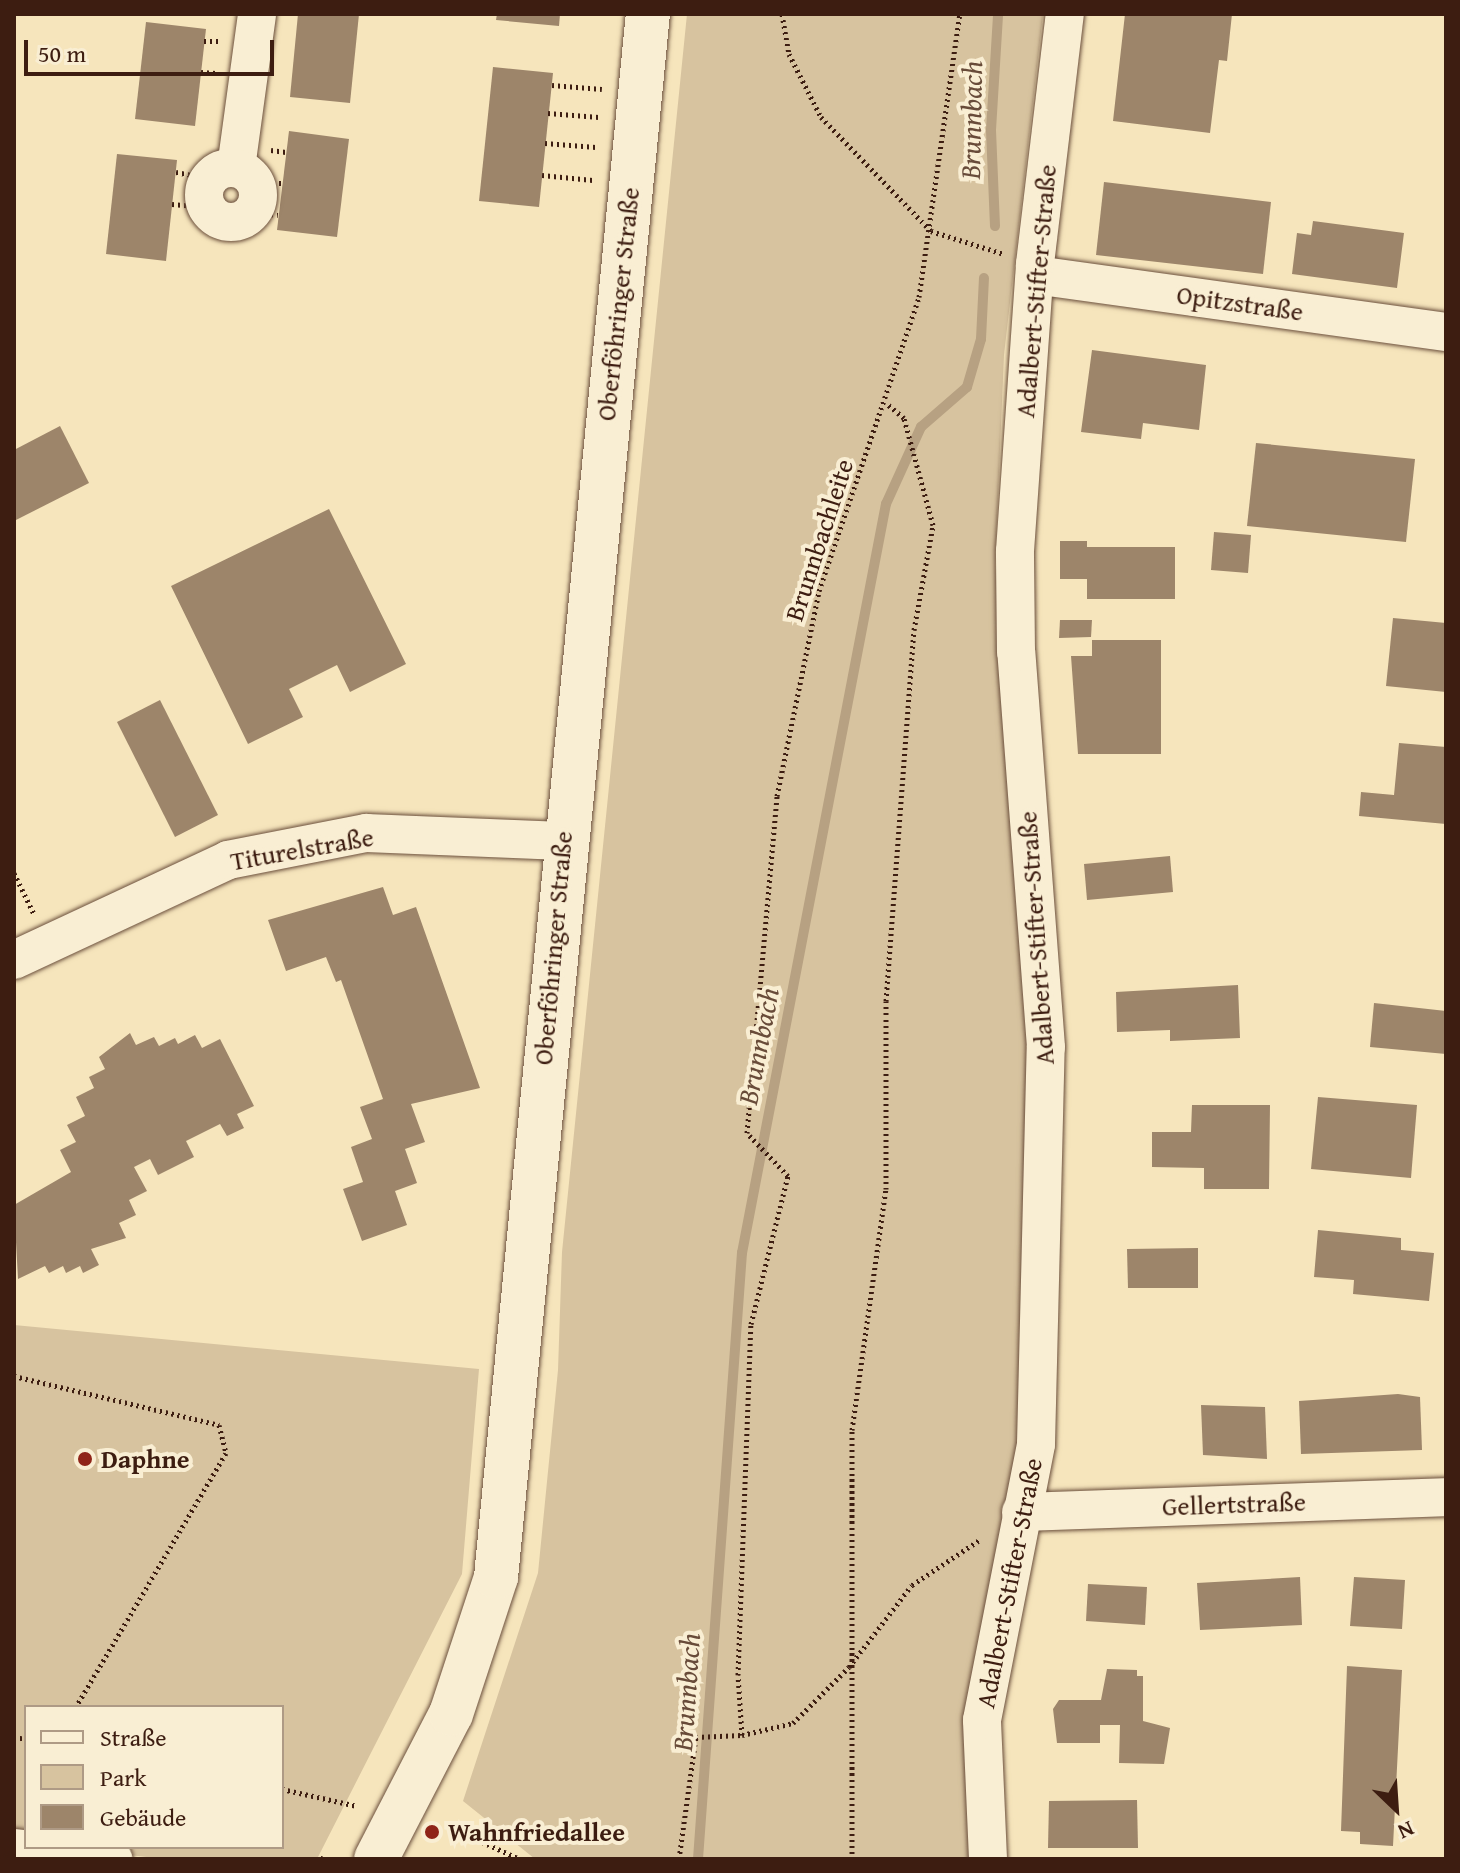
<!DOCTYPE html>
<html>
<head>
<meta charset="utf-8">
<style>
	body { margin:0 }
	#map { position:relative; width:1460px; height:1873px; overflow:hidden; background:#f6e5bc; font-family:"Gentium Book Plus",serif }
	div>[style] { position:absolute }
	.green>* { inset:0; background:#d7c39f }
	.stream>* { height:10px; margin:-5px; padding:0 5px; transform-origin:5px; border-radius:5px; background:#b7a182 }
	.building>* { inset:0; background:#9d856a }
	.path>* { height:5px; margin-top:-2.5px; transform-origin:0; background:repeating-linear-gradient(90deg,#3d1d11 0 2px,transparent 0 6px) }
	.roads { filter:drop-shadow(0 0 2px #6b4f3c) drop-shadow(0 0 2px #6b4f3c) }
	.minor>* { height:38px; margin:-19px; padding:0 19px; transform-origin:19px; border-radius:19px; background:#f9eed3 }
	.minor>.ring { margin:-19px; padding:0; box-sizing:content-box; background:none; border:38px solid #f9eed3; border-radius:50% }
	.secondary>* { height:44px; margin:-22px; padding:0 22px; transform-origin:22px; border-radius:22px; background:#f9eed3 }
	.dots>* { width:22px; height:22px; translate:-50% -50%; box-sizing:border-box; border:4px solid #f9eed3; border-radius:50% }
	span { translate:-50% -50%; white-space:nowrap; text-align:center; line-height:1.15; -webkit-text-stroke:8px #f9eed3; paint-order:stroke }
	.street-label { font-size:26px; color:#3d1d11 }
	.poi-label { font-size:26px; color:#3d1d11; font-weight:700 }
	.left { translate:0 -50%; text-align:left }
	.water-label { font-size:28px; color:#684b39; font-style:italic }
	.frame { position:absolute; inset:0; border:16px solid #3d1d11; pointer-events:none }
	.legend { position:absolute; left:24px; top:1705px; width:260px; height:144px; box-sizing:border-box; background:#f9eed3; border:2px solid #ae9a85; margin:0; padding:10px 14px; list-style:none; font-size:24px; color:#3d1d11 }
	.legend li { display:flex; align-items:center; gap:16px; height:40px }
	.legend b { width:40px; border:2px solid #ae9a85 }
	.north { position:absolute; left:1356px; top:1769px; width:80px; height:80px; -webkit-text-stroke:6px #f9eed3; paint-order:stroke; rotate:155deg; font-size:22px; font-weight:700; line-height:32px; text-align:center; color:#3d1d11 }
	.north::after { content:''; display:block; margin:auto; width:28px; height:36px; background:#3d1d11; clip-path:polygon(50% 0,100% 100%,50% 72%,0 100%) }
	.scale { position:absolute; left:24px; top:40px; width:250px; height:36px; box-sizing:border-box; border:4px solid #3d1d11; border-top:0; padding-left:10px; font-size:24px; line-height:28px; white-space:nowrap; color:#3d1d11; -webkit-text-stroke:6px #f9eed3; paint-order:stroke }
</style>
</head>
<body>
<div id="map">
	<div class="green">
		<i style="clip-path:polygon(687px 14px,1043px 14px,1004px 355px,995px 566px,1030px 1051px,1021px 1439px,972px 1859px,535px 1859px,463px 1801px,538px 1573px,558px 1370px,562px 1252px)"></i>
		<i style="clip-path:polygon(14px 1325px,479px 1369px,462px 1574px,317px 1859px,163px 1859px,63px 1847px,282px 1847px,282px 1707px,26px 1707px,26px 1843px,14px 1841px)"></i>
	</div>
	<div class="stream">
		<i style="left:995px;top:226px;width:96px;rotate:-92.4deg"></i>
		<i style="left:991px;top:130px;width:116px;rotate:-86.5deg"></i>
		<i style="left:698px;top:1859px;width:608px;rotate:-85.85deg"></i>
		<i style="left:742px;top:1253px;width:763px;rotate:-79.12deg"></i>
		<i style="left:886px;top:504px;width:85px;rotate:-65.6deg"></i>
		<i style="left:921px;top:427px;width:61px;rotate:-41deg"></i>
		<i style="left:967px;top:387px;width:50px;rotate:-73.7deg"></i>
		<i style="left:981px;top:339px;width:61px;rotate:-87.2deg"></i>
	</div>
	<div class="building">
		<i style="clip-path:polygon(298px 14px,359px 14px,350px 103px,290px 97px)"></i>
		<i style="clip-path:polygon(497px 14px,560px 14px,559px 26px,496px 20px)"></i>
		<i style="clip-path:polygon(1125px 14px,1232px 14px,1227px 61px,1219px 60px,1210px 133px,1113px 121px)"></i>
		<i style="clip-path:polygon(146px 22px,206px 29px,195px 126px,135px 119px)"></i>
		<i style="clip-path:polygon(493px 67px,553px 73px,539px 207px,479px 201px)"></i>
		<i style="clip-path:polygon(289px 131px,349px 139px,337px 237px,277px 230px)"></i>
		<i style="clip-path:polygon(117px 154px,177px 160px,166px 261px,106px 254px)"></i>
		<i style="clip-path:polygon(1104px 182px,1271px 202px,1263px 274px,1096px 255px)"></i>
		<i style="clip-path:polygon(1313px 221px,1404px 233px,1397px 288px,1292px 274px,1297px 233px,1311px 235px)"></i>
		<i style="clip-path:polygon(1092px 350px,1206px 365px,1199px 430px,1143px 423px,1141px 439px,1081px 432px)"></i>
		<i style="clip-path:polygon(60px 426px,89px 483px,14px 521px,14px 450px)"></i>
		<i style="clip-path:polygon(1256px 443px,1415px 459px,1406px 542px,1247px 526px)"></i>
		<i style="clip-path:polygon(329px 509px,406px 664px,350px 692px,337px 665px,289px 689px,303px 717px,248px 744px,171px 586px)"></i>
		<i style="clip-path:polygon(1214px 532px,1251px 535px,1248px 573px,1211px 570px)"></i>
		<i style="clip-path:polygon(1060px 541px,1087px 541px,1087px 547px,1175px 547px,1175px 599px,1087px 599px,1087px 579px,1060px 579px)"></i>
		<i style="clip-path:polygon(1393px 618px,1446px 623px,1446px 692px,1386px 686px)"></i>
		<i style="clip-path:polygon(1060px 620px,1092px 620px,1091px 637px,1059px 638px)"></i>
		<i style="clip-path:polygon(1092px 640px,1161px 640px,1161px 754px,1078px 754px,1071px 656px,1092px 656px)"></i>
		<i style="clip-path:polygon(160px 700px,218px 815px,175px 837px,117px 722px)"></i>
		<i style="clip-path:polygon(1399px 743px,1446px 747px,1446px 824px,1359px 816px,1361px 792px,1394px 795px)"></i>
		<i style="clip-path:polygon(1170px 856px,1173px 892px,1087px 900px,1084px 864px)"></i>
		<i style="clip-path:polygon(383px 887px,393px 915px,416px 907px,480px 1088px,411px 1104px,425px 1142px,405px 1149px,417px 1183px,395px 1191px,407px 1225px,362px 1241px,343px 1189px,363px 1182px,351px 1147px,372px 1139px,360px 1107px,383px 1099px,341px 980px,336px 982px,326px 957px,286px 971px,268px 920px)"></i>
		<i style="clip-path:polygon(1238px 985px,1240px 1038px,1170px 1041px,1170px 1030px,1117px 1032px,1116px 992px)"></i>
		<i style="clip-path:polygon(1374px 1003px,1446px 1011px,1446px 1054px,1370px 1047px)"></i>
		<i style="clip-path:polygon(130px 1033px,136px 1045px,154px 1037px,159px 1046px,175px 1038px,178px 1044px,195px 1035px,202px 1048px,220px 1039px,254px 1106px,237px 1114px,244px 1128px,227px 1136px,220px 1124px,186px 1141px,194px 1157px,158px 1175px,150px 1159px,134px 1167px,147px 1191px,129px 1200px,136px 1215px,119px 1223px,126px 1238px,91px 1249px,99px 1265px,83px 1273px,80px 1266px,66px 1273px,63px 1266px,49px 1273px,45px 1266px,18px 1279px,14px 1205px,71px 1172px,60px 1150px,76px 1142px,67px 1125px,85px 1116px,76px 1097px,94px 1088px,89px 1077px,105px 1069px,99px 1057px)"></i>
		<i style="clip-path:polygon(1318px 1097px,1417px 1105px,1411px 1178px,1311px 1169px)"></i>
		<i style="clip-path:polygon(1192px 1105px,1270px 1105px,1269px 1189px,1204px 1189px,1204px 1168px,1152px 1167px,1152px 1132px,1191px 1132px)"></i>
		<i style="clip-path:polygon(1318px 1230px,1401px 1238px,1401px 1250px,1434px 1253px,1429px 1301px,1353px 1294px,1354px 1280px,1314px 1277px)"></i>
		<i style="clip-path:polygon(1198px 1248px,1198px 1288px,1128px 1288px,1127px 1249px)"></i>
		<i style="clip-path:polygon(1398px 1394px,1420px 1397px,1422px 1450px,1301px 1454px,1299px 1401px)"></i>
		<i style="clip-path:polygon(1201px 1405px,1265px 1407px,1267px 1459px,1203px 1455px)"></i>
		<i style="clip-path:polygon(1300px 1577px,1302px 1625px,1200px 1630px,1197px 1583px)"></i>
		<i style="clip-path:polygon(1354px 1577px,1405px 1580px,1402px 1629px,1350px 1626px)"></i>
		<i style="clip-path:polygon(1088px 1584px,1147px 1587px,1145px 1625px,1086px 1621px)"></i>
		<i style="clip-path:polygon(1347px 1666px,1402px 1670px,1393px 1846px,1360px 1844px,1360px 1832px,1341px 1831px)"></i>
		<i style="clip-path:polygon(1107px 1669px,1137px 1670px,1137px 1676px,1143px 1676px,1143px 1721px,1170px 1728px,1164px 1764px,1119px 1763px,1120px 1725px,1100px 1725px,1100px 1743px,1057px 1743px,1053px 1709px,1059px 1700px,1101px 1700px)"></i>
		<i style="clip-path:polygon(1137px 1800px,1138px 1848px,1048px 1848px,1049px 1801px)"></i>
	</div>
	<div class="path">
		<i style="left:782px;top:14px;width:41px;rotate:80.1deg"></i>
		<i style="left:789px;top:54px;width:71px;rotate:63.1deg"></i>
		<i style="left:821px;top:117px;width:158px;rotate:46deg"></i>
		<i style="left:931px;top:231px;width:77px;rotate:17.5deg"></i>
		<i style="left:204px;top:41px;width:14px"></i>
		<i style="left:201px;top:72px;width:15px;rotate:4deg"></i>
		<i style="left:552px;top:85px;width:50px;rotate:4.6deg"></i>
		<i style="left:548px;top:113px;width:51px;rotate:4.5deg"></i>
		<i style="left:545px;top:143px;width:51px;rotate:4.5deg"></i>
		<i style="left:271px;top:150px;width:15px;rotate:8deg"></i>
		<i style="left:176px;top:172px;width:26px;rotate:11deg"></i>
		<i style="left:542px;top:175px;width:51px;rotate:5.6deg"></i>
		<i style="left:267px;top:183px;width:15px"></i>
		<i style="left:172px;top:204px;width:33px;rotate:5deg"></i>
		<i style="left:253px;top:212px;width:25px;rotate:7deg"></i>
		<i style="left:14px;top:873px;width:46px;rotate:64deg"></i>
		<i style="left:14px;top:1376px;width:211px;rotate:13.4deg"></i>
		<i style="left:219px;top:1425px;width:29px;rotate:76deg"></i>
		<i style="left:226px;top:1453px;width:295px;rotate:120.6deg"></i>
		<i style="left:742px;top:1735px;width:60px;rotate:-93.8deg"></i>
		<i style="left:738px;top:1675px;width:351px;rotate:-87.9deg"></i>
		<i style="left:751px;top:1324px;width:153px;rotate:-76deg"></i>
		<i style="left:788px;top:1176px;width:59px;rotate:-133.6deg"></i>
		<i style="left:747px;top:1133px;width:338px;rotate:-84.9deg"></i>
		<i style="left:777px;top:796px;width:209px;rotate:-78.4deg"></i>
		<i style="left:819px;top:591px;width:311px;rotate:-71.2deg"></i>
		<i style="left:919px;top:297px;width:286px;rotate:-81.8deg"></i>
		<i style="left:14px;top:1737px;width:12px;rotate:9deg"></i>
		<i style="left:282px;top:1789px;width:77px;rotate:12.8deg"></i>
		<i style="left:449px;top:1827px;width:78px;rotate:24.3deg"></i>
		<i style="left:320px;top:1857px;width:3px;rotate:45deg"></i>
		<i style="left:679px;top:1859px;width:123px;rotate:-82.1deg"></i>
		<i style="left:696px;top:1737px;width:46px;rotate:-2.5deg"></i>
		<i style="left:742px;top:1735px;width:52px;rotate:-13.2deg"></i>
		<i style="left:793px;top:1723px;width:79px;rotate:-45deg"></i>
		<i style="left:849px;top:1667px;width:103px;rotate:-52.5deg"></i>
		<i style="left:912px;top:1585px;width:83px;rotate:-33.7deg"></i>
		<i style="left:852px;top:1859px;width:429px;rotate:-90deg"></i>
		<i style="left:852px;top:1430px;width:243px;rotate:-82deg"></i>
		<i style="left:886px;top:1189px;width:188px;rotate:-90deg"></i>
		<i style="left:886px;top:1001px;width:372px;rotate:-85.7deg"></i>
		<i style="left:914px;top:630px;width:107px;rotate:-79.7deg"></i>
		<i style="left:933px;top:525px;width:111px;rotate:-105.2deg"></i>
		<i style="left:904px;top:418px;width:23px;rotate:-140deg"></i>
	</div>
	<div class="roads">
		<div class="minor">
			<i style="left:236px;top:168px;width:155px;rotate:-82.2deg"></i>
			<i class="ring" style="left:204px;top:168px;width:16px;height:16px"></i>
			<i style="left:1035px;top:275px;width:415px;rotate:7.9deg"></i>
			<i style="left:14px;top:960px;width:236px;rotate:-25deg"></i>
			<i style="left:228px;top:860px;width:141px;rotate:-11.1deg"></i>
			<i style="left:366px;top:833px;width:197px;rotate:2.3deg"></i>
			<i style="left:1021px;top:1512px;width:425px;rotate:-2deg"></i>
			<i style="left:14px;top:1848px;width:100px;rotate:6.3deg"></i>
			<i style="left:988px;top:1859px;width:139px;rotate:-92.5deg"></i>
			<i style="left:982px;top:1720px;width:281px;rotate:-78.9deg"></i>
			<i style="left:1036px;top:1444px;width:397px;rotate:-88.6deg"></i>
			<i style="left:1046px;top:1047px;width:396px;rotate:-94.3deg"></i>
			<i style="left:1016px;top:652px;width:101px;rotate:-90.6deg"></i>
			<i style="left:1015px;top:551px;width:288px;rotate:-86deg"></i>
			<i style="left:1035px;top:264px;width:252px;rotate:-83.2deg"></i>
		</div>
		<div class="secondary">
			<i style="left:376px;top:1859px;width:163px;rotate:-62.7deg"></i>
			<i style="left:451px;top:1714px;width:144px;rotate:-71.8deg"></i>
			<i style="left:496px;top:1577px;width:1570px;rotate:-84.45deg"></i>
		</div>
	</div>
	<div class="dots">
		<i style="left:85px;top:1459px;background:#8f2418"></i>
		<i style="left:432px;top:1832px;background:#8f2418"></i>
	</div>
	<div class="street-label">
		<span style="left:1036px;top:291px;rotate:-85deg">Adalbert-Stifter-Straße</span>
		<span style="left:1240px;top:303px;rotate:8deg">Opitzstraße</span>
		<span style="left:618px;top:304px;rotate:-84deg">Oberföhringer Straße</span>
		<span style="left:819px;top:540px;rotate:-72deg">Brunnbachleite</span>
		<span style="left:302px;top:849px;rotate:-10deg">Titurelstraße</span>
		<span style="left:1036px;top:938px;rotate:-94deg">Adalbert-Stifter-Straße</span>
		<span style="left:553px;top:948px;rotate:-85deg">Oberföhringer Straße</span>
		<span style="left:1234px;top:1504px;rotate:-2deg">Gellertstraße</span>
		<span style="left:1009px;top:1583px;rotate:-79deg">Adalbert-Stifter-Straße</span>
	</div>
	<div class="poi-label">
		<span class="left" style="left:101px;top:1459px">Daphne</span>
		<span class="left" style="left:448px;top:1832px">Wahnfriedallee</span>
	</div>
	<div class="water-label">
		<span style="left:971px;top:120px;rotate:-89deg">Brunnbach</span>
		<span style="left:758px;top:1046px;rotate:-79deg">Brunnbach</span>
		<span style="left:686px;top:1692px;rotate:-86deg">Brunnbach</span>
	</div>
	<div class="frame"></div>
	<ul class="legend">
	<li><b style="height:10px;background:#f9eed3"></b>Straße</li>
	<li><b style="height:22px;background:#d7c39f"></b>Park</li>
	<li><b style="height:22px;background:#9d856a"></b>Gebäude</li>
	</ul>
	<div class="north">N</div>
	<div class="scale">50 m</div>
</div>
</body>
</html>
